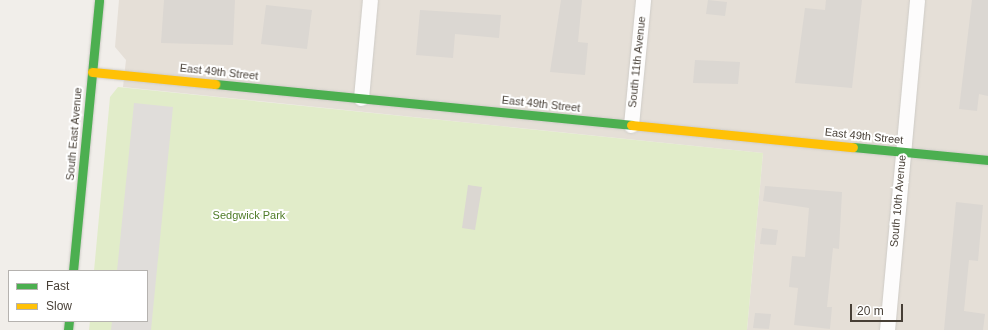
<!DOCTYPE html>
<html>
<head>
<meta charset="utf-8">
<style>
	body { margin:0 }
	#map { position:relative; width:988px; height:330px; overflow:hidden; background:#f1eeea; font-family:Arial,sans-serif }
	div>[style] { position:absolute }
	.residential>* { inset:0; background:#e5dfd7 }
	.green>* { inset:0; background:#e1ecc9 }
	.parking>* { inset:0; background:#e0ddda }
	.building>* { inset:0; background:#dbd7d2 }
	.roads { filter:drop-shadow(0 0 1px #cfccc7) drop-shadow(0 0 1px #cfccc7) }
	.street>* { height:15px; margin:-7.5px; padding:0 7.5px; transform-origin:7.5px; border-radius:7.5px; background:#fdfcfc }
	.fast>* { height:9px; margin:-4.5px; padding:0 4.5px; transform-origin:4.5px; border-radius:4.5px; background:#4caf50 }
	.slow>* { height:9px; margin:-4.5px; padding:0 4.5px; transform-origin:4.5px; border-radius:4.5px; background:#ffc107 }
	span { translate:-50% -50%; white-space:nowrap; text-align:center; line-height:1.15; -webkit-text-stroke:4px #fff; paint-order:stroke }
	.street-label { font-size:11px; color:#473f36 }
	.park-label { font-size:11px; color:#4e7b27 }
	.legend { position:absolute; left:8px; top:270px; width:140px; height:52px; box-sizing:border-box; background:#fff; border:1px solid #b5b2af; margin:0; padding:5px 7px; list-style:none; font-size:12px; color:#473f36 }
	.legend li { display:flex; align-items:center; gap:8px; height:20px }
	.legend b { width:20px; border:1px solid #b5b2af }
	.scale { position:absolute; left:850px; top:304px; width:53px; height:18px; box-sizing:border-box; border:2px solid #473f36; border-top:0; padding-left:5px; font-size:12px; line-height:14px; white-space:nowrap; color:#473f36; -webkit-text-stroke:3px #fff; paint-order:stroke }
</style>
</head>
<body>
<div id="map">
	<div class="residential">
		<i style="clip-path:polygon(119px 0,988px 0,988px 330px,747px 330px,763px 153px,123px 87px,126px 60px,115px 47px)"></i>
	</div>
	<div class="green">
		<i style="clip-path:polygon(118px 87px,763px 153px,747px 330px,89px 330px,90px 321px,147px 321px,147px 271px,94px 271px,110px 97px)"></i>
	</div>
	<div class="parking">
		<i style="clip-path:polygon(134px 103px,173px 107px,151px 330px,111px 330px,112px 321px,147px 321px,147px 271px,117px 271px)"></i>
	</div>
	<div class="building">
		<i style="clip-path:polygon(164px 0,235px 0,233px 45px,161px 43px)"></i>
		<i style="clip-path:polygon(561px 0,582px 0,578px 42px,588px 43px,585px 75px,550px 72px)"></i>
		<i style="clip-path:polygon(708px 0,727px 2px,725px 16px,706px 14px)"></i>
		<i style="clip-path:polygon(826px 0,862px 0,852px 88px,795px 83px,805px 8px,825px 10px)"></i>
		<i style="clip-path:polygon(972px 0,988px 0,988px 96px,979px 94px,977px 111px,959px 109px)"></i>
		<i style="clip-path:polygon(266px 5px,312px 10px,307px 49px,261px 44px)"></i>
		<i style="clip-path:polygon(420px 10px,501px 15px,499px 38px,455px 34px,453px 58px,416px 55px)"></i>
		<i style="clip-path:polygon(695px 60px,740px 62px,738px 84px,693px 83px)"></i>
		<i style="clip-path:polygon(468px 185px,482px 187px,475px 230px,462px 228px)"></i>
		<i style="clip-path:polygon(765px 186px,842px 192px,839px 249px,833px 248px,827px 307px,832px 307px,830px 329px,794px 325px,798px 288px,789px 287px,792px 256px,805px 257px,809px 208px,763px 201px)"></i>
		<i style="clip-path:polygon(956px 202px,983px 205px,978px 261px,969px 260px,964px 311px,985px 314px,983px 330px,944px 330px)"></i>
		<i style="clip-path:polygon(762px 228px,778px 230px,776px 245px,760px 244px)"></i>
		<i style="clip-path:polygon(755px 313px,771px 314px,769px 329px,753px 328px)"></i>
	</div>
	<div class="roads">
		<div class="street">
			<i style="left:361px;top:98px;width:98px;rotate:-84.8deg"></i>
			<i style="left:631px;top:125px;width:126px;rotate:-84.5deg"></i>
			<i style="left:887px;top:330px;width:331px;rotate:-84.8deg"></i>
		</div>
		<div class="fast">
			<i style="left:215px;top:84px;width:418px;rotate:5.6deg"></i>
			<i style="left:853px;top:147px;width:136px;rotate:5.5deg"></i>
			<i style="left:73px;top:271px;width:272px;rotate:-84.5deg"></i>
			<i style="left:68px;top:330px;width:9px;rotate:-84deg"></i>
		</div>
		<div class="slow">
			<i style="left:92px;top:72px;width:124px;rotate:5.6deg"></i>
			<i style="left:631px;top:125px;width:223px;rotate:5.7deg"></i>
		</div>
	</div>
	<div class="street-label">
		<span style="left:637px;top:62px;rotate:-84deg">South 11th Avenue</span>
		<span style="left:219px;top:72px;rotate:6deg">East 49th Street</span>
		<span style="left:541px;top:104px;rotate:6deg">East 49th Street</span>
		<span style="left:74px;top:134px;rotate:-85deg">South East Avenue</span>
		<span style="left:864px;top:136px;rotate:6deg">East 49th Street</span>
		<span style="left:898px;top:201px;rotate:-85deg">South 10th Avenue</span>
	</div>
	<div class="park-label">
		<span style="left:249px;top:215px">Sedgwick Park</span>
	</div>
	<ul class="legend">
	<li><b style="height:5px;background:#4caf50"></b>Fast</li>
	<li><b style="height:5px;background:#ffc107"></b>Slow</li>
	</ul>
	<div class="scale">20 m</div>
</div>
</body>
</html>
